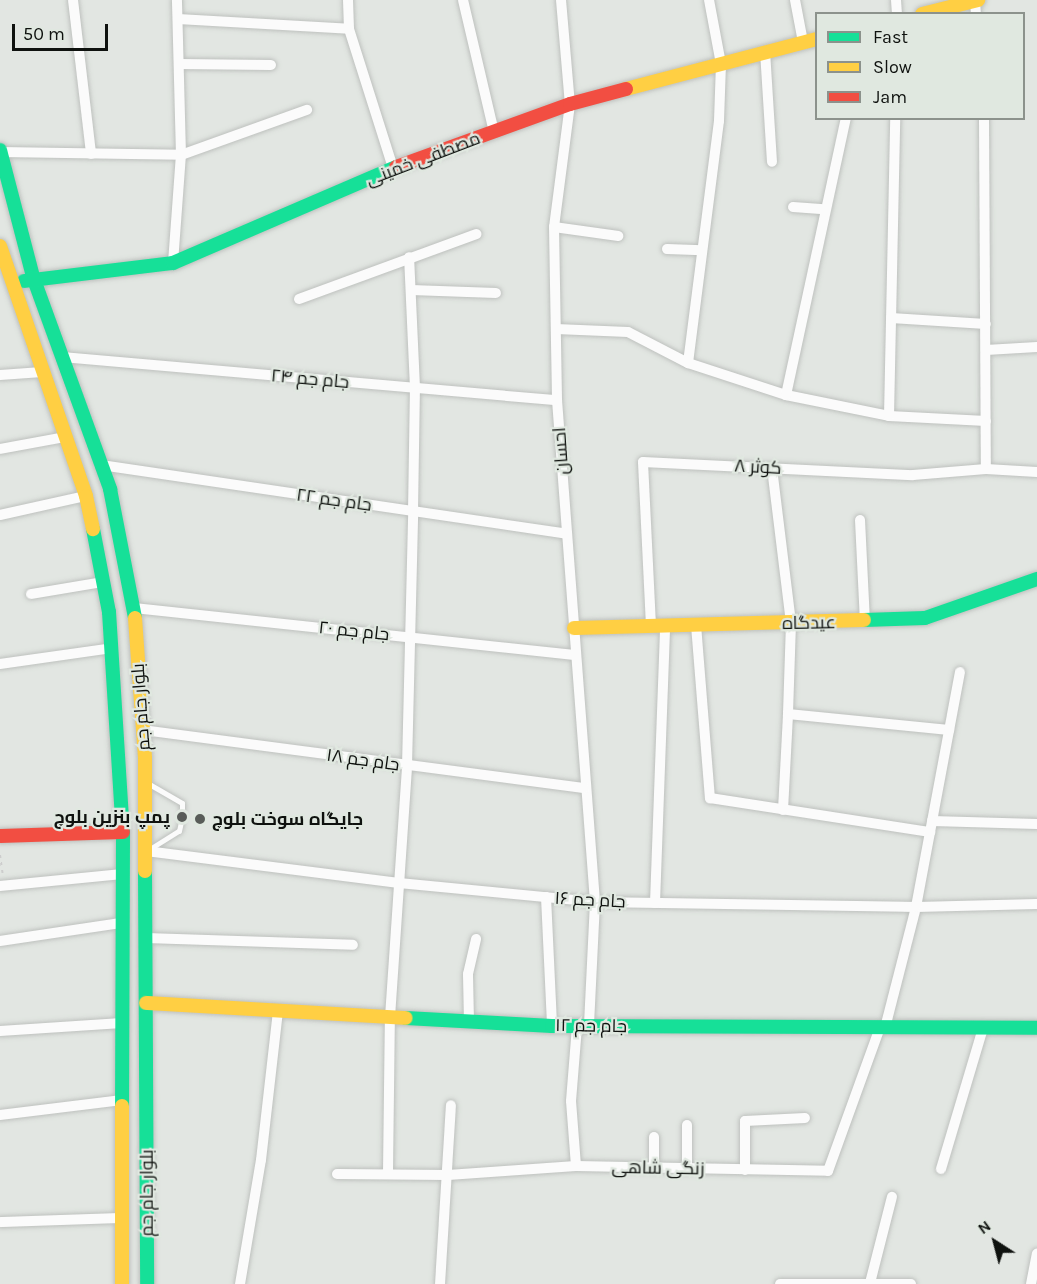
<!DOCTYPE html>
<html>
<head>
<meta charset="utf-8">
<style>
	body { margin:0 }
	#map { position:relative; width:1037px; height:1284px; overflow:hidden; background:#e2e6e2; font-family:Karla,Cairo,sans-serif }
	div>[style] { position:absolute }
	.path>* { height:2px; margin-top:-1px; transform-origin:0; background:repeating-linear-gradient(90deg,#cdcdcd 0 3px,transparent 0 7.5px) }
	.roads { filter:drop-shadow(0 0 2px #bec1be) drop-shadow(0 0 2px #bec1be) }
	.lane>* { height:5px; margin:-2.5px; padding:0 2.5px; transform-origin:2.5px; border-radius:2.5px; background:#fbfbfb }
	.street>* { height:10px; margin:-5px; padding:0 5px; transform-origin:5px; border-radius:5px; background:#fbfbfb }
	.fast>* { height:14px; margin:-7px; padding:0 7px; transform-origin:7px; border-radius:7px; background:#16e098 }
	.slow>* { height:14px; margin:-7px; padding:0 7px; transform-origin:7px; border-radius:7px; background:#ffcf43 }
	.jam>* { height:14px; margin:-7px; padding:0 7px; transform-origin:7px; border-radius:7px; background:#f24e42 }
	.dots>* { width:16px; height:16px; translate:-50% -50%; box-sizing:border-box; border:3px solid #e0e8e0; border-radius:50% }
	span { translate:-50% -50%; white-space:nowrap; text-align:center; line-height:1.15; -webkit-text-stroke:4.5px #e0e8e0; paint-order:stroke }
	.street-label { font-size:18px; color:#0f120f }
	.poi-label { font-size:18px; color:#0f120f; font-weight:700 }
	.right { translate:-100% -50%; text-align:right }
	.left { translate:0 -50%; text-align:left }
	.legend { position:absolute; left:815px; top:12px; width:210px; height:108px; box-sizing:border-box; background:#e0e8e0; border:2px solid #8c928c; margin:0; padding:8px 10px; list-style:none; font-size:18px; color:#0f120f }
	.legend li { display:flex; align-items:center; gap:12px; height:30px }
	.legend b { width:30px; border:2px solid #8c928c }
	.north { position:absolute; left:965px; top:1212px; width:60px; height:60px; -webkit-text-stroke:4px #e0e8e0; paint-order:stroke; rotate:324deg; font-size:16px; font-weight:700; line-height:24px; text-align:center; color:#0f120f }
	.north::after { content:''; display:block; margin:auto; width:21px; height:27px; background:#0f120f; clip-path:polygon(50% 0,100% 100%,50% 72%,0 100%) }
	.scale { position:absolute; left:12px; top:24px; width:96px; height:27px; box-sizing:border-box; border:3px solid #0f120f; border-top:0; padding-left:8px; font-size:18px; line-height:21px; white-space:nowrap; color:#0f120f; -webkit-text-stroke:4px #e0e8e0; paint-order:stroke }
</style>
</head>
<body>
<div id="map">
	<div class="path">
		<i style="left:0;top:855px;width:21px;rotate:82deg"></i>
	</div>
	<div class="roads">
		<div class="lane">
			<i style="left:148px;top:850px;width:36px;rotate:-32deg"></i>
			<i style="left:179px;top:831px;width:14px;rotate:-78deg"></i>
			<i style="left:182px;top:817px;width:14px;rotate:-90deg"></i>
			<i style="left:182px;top:803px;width:39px;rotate:-150deg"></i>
		</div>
		<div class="street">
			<i style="left:73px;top:0;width:155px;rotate:83.3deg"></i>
			<i style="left:348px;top:0;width:29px;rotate:88deg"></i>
			<i style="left:349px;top:29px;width:146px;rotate:72.4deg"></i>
			<i style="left:463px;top:0;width:136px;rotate:76.8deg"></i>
			<i style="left:561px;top:0;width:104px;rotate:85.1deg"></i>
			<i style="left:570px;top:104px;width:124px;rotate:97.4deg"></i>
			<i style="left:554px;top:227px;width:173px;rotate:89deg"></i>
			<i style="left:557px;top:400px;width:503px;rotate:85.67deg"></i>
			<i style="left:595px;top:902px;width:124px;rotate:92.8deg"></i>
			<i style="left:795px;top:0;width:43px;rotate:79.2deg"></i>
			<i style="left:896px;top:0;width:14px;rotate:86deg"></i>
			<i style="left:975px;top:1px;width:13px;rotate:86deg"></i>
			<i style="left:178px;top:19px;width:171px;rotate:3.3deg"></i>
			<i style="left:765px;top:51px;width:111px;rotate:86.4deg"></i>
			<i style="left:179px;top:64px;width:92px;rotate:0.6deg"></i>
			<i style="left:984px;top:118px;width:351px;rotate:89.7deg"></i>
			<i style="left:0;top:152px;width:181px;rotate:0.9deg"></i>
			<i style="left:181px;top:155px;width:134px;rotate:-19.7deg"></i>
			<i style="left:793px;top:207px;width:31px;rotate:4deg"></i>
			<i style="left:554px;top:227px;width:65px;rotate:8deg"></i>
			<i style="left:667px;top:249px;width:35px;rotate:2deg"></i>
			<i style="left:173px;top:263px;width:108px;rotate:-85.8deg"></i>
			<i style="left:181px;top:155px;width:155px;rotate:-91.5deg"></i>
			<i style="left:411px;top:290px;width:85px;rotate:2deg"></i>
			<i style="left:299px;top:299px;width:189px;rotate:-20.1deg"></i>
			<i style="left:891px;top:318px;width:95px;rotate:3.6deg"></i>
			<i style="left:556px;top:329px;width:72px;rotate:2.4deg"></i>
			<i style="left:628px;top:332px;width:68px;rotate:27.3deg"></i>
			<i style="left:688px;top:363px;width:103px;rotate:18.1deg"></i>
			<i style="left:786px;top:395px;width:105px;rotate:11.5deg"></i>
			<i style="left:889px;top:416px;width:97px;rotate:3deg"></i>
			<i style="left:986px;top:350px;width:51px;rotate:-3.4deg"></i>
			<i style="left:62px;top:357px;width:497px;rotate:5deg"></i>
			<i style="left:688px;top:363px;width:244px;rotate:-82.7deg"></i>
			<i style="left:719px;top:121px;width:57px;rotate:-88deg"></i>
			<i style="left:721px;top:64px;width:65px;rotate:-100.6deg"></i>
			<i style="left:0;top:375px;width:42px;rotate:-4.1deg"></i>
			<i style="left:786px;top:395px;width:283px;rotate:-77.8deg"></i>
			<i style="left:889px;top:416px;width:298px;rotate:-88.8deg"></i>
			<i style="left:0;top:449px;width:66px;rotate:-10.5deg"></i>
			<i style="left:101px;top:465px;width:471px;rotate:8.4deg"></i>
			<i style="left:772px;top:468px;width:156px;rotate:83deg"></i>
			<i style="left:791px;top:623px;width:91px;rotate:91.9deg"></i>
			<i style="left:0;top:515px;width:88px;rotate:-12.5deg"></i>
			<i style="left:860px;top:520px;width:102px;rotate:87.2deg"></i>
			<i style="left:31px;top:594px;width:73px;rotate:-9.5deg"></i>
			<i style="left:134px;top:608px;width:443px;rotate:6.1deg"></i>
			<i style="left:696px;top:625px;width:174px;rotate:85.4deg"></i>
			<i style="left:710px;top:798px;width:223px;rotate:8.8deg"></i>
			<i style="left:651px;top:626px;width:164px;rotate:-92.8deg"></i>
			<i style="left:643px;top:462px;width:270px;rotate:2.8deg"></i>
			<i style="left:913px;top:475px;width:73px;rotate:-4.7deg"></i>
			<i style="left:986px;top:469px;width:51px;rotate:3.4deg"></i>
			<i style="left:0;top:664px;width:113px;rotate:-8.1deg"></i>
			<i style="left:143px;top:730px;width:445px;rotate:7.5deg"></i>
			<i style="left:783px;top:810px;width:96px;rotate:-87deg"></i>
			<i style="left:788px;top:714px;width:162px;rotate:5.7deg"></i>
			<i style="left:932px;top:821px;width:105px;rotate:1.6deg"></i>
			<i style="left:146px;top:851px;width:255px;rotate:7.2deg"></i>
			<i style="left:399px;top:883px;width:197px;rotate:5.5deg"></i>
			<i style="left:595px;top:902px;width:321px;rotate:0.9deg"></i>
			<i style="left:916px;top:907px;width:121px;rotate:-1.4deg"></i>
			<i style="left:0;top:886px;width:123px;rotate:-5.6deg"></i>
			<i style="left:546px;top:897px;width:129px;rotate:87.3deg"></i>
			<i style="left:655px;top:903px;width:277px;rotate:-87.9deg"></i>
			<i style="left:146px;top:938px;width:207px;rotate:1.9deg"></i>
			<i style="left:0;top:941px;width:122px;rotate:-8.5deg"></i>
			<i style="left:469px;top:1022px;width:48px;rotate:-91.2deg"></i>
			<i style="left:468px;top:974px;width:36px;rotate:-77deg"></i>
			<i style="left:885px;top:1028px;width:125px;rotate:-75.6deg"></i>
			<i style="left:916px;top:907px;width:239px;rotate:-79.4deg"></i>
			<i style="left:0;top:1031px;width:122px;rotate:-3.8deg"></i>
			<i style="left:0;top:1115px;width:123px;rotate:-7deg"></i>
			<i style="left:576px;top:1166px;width:65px;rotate:-94.4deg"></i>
			<i style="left:571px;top:1101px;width:75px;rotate:-85.4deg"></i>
			<i style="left:654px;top:1168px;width:31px;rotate:-90deg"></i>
			<i style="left:687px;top:1169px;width:44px;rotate:-90deg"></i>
			<i style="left:941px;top:1169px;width:147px;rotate:-73.4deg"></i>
			<i style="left:745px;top:1170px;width:49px;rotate:-90deg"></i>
			<i style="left:745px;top:1121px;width:60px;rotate:-2.9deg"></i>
			<i style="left:388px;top:1172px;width:155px;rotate:-89.3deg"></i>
			<i style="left:390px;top:1017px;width:252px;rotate:-86.1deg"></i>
			<i style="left:407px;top:766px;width:254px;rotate:-88.6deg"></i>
			<i style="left:413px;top:512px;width:124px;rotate:-89.1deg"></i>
			<i style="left:415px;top:388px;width:131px;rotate:-92.6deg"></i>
			<i style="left:337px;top:1174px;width:111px;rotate:0.5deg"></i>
			<i style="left:448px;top:1175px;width:128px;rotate:-4deg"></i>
			<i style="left:576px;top:1166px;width:252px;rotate:1.1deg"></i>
			<i style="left:828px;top:1171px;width:153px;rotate:-70.1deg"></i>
			<i style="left:0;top:1222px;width:122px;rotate:-1.9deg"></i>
			<i style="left:870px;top:1283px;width:89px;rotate:-75.7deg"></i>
			<i style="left:240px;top:1284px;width:126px;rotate:-80.4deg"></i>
			<i style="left:261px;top:1160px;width:150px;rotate:-83.5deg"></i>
			<i style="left:440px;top:1284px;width:179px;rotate:-86.5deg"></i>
			<i style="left:780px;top:1284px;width:131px"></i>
			<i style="left:1031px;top:1284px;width:31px;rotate:-79deg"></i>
		</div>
		<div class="fast">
			<i style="left:0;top:150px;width:131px;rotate:75.4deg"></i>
			<i style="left:33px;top:277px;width:226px;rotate:70deg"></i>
			<i style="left:110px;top:489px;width:131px;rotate:79deg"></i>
			<i style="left:24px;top:281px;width:150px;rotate:-6.9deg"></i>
			<i style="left:173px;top:263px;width:243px;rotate:-23.3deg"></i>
			<i style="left:93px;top:529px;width:85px;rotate:79.1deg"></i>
			<i style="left:109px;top:612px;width:220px;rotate:86.4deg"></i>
			<i style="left:123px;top:832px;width:274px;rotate:90.2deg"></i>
			<i style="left:864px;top:620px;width:61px;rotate:-1.9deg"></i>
			<i style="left:925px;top:618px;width:119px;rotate:-19.2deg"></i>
			<i style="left:145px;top:871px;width:413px;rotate:89.7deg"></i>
			<i style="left:406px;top:1018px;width:146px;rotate:3.1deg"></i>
			<i style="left:552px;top:1026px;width:485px;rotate:0.2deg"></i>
		</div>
		<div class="slow">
			<i style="left:922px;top:14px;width:58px;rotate:-14deg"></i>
			<i style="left:626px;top:89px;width:196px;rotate:-14.7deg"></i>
			<i style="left:0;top:246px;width:264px;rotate:71deg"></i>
			<i style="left:86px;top:496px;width:34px;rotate:78deg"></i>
			<i style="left:135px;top:618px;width:141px;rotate:85.9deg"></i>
			<i style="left:145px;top:759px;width:112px;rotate:90deg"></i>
			<i style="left:574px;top:628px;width:290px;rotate:-1.6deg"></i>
			<i style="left:146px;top:1003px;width:260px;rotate:3.3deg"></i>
			<i style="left:122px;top:1284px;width:178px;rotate:-90deg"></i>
		</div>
		<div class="jam">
			<i style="left:396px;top:167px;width:185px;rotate:-19.9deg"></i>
			<i style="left:570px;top:104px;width:58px;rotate:-15deg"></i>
			<i style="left:0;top:836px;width:123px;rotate:-1.9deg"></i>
		</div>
	</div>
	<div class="dots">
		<i style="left:182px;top:817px;background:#595c59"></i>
		<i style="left:200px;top:819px;background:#595c59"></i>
	</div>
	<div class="street-label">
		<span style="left:423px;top:159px;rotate:-21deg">مصطفی خمینی</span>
		<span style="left:310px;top:379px;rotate:5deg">جام جم ۲۴</span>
		<span style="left:561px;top:451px;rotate:-94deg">احسان</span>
		<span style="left:758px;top:467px;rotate:3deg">کوثر ۸</span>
		<span style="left:334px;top:500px;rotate:8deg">جام جم ۲۲</span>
		<span style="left:809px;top:623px;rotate:-1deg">عیدگاه</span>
		<span style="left:354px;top:631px;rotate:6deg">جام جم ۲۰</span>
		<span style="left:141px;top:707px;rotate:-94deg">بلوار جام جم</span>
		<span style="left:363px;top:760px;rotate:8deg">جام جم ۱۸</span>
		<span style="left:590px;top:900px;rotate:3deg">جام جم ۱۶</span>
		<span style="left:591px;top:1026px;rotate:1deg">جام جم ۱۲</span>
		<span style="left:658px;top:1168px;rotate:1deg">زنگی شاهی</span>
		<span style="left:147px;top:1193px;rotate:-90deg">بلوار جام جم</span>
	</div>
	<div class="poi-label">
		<span class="right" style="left:170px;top:817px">پمپ بنزین بلوچ</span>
		<span class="left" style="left:212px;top:819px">جایگاه سوخت بلوچ</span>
	</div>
	<ul class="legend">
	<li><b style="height:8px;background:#16e098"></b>Fast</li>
	<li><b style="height:8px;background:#ffcf43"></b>Slow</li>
	<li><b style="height:8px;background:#f24e42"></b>Jam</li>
	</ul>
	<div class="north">N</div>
	<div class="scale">50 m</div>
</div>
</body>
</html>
